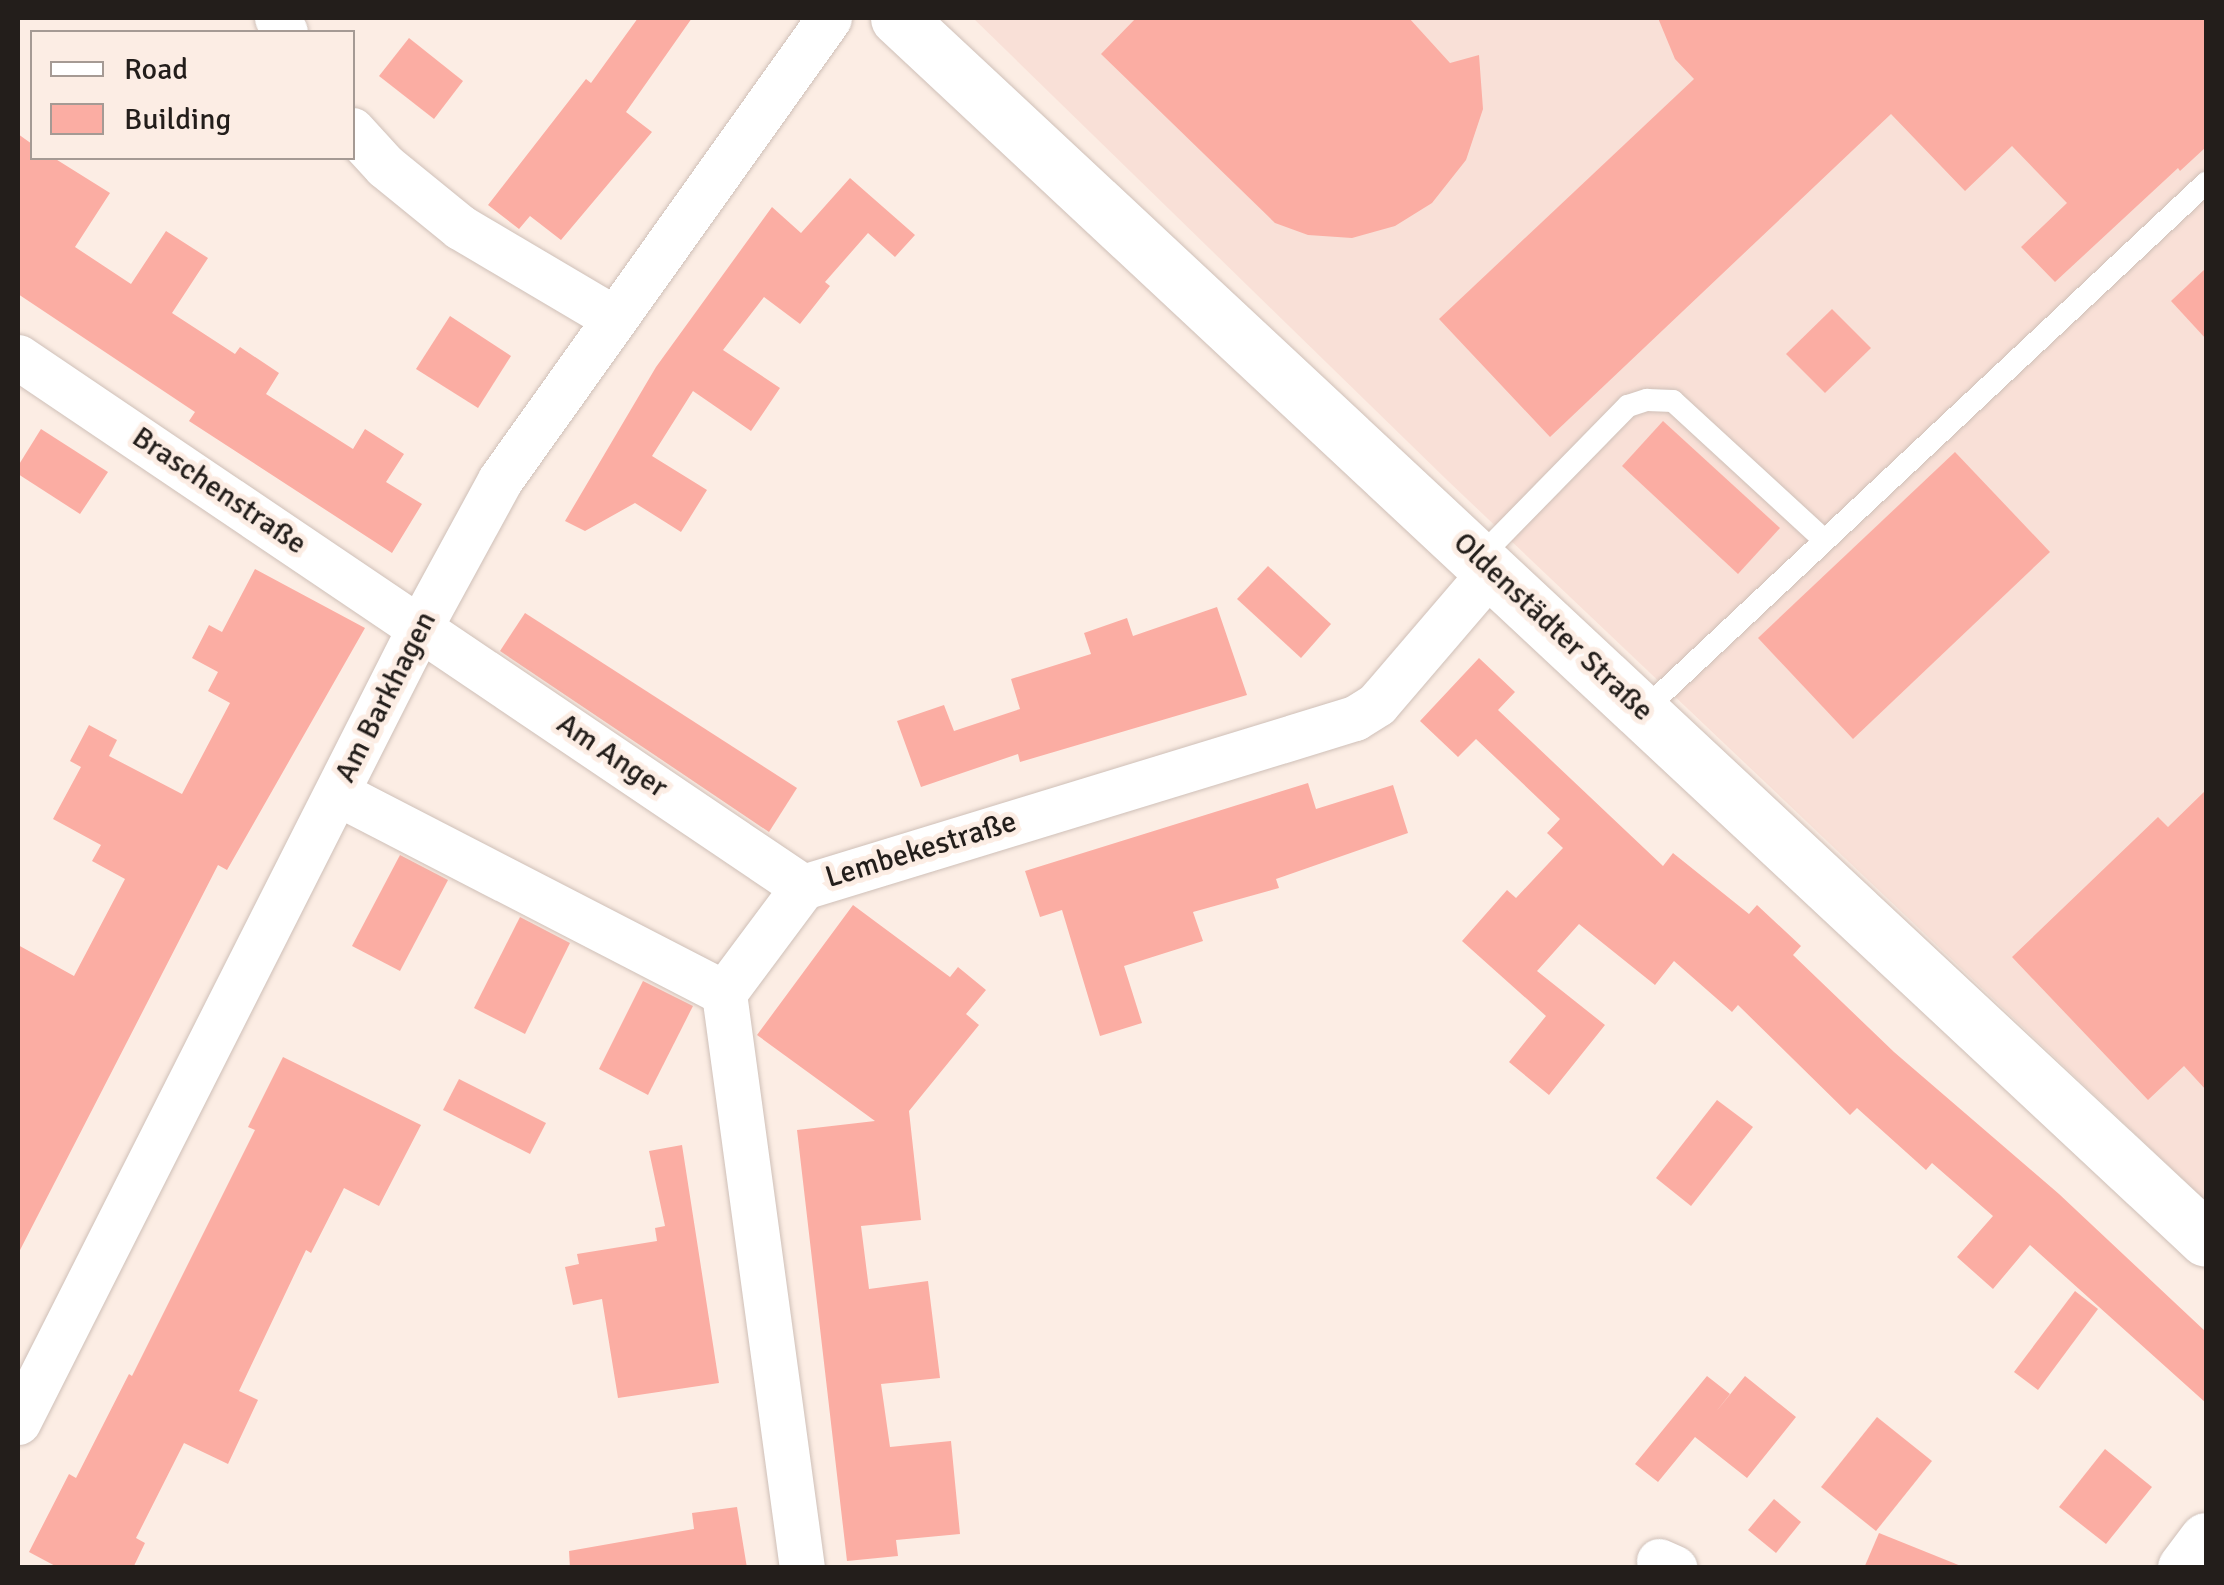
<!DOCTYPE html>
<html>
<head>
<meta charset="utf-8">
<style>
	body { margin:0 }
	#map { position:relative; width:2224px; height:1585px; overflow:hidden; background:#fcede4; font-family:Signika,sans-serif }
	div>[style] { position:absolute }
	.commercial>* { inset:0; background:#f9e0d7 }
	.building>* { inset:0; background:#fbada3 }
	.roads { filter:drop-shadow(0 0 2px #cfc0b8) drop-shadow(0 0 2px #cfc0b8) }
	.lane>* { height:22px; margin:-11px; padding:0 11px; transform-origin:11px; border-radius:11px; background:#fff }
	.street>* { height:45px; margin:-22.5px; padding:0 22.5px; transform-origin:22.5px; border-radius:22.5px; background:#fff }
	.secondary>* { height:55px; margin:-27.5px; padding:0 27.5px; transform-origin:27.5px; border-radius:27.5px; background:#fff }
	span { translate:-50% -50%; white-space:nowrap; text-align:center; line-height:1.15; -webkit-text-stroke:10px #fcede4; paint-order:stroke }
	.street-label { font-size:30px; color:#231e1b }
	.frame { position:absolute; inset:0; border:20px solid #231e1b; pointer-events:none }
	.legend { position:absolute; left:30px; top:30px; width:325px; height:130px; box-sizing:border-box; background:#fcede4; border:2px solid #a59a94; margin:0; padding:12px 18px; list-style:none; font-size:30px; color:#231e1b }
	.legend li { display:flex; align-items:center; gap:20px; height:50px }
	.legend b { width:50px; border:2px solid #a59a94 }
</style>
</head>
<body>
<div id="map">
	<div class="commercial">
		<i style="clip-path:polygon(973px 18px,2206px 18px,2206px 1201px,1447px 480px)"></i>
	</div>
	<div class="building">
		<i style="clip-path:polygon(638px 18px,692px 18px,626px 112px,652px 132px,561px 240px,530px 216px,519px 229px,488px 205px,586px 79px,591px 83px)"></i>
		<i style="clip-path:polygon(1136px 18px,1409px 18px,1450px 63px,1479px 55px,1483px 109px,1466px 160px,1432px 203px,1395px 226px,1352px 238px,1308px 235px,1275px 223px,1101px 54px)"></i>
		<i style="clip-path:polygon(1658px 18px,2206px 18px,2206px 147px,2180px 171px,2178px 168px,2055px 282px,2021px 247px,2067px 203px,2012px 146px,1965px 191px,1891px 114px,1550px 437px,1439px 319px,1694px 79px,1675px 59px)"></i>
		<i style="clip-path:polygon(409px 38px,463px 81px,434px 119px,379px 76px)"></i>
		<i style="clip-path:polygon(18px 134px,32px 144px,32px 158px,54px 158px,110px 193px,75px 247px,131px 284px,166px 231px,208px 258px,172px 313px,235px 354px,240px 347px,279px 373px,266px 394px,353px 449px,365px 429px,404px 454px,386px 482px,422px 504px,392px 553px,189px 421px,195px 412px,18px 294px)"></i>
		<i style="clip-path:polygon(850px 178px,915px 235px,895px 257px,868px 233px,825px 282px,830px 286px,800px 324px,764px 297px,723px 350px,780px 388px,751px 431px,693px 391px,652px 456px,707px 490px,681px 532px,635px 503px,585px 531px,565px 521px,656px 367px,772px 207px,801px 233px)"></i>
		<i style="clip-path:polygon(2206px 268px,2206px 339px,2171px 301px)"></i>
		<i style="clip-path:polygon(1832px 309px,1871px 348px,1825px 393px,1786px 354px)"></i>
		<i style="clip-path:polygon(450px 316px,511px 356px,478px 408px,416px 369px)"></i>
		<i style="clip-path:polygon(1663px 421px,1780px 528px,1738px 574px,1622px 466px)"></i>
		<i style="clip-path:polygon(41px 429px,108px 472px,80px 514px,18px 474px,18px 466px)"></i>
		<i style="clip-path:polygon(1955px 452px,2050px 552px,1853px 739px,1758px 638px)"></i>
		<i style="clip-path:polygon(1268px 566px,1331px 624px,1301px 658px,1237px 599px)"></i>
		<i style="clip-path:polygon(255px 569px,365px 628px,227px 870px,218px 865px,18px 1254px,18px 945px,74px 976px,125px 879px,92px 861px,101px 845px,53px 819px,81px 767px,70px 761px,89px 725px,117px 740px,109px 756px,182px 794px,230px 703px,208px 691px,218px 672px,192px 658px,209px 625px,222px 632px)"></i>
		<i style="clip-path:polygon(1217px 607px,1247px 695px,1020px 762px,1018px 754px,921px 787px,897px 721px,944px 705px,954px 731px,1020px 709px,1011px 679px,1091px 654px,1084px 633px,1127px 618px,1133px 636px)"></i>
		<i style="clip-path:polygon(525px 613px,797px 788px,769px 832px,500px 651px)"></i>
		<i style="clip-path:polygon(1479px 658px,1515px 692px,1498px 710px,1663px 866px,1673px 853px,1749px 914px,1757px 905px,1801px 946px,1793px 955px,1894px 1052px,2059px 1194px,2206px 1332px,2206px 1403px,2030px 1245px,1993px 1289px,1957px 1257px,1993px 1216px,1932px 1163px,1926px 1170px,1857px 1108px,1850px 1115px,1738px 1005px,1732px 1012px,1674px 961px,1655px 985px,1579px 924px,1537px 971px,1605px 1025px,1549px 1095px,1509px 1062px,1546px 1016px,1462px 941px,1507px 890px,1516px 898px,1563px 848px,1547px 833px,1560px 819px,1476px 739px,1458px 757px,1420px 721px)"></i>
		<i style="clip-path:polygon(1308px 783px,1316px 809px,1393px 785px,1408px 833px,1276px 879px,1279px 888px,1193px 912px,1203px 941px,1124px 966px,1142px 1023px,1100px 1036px,1062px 910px,1040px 917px,1025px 871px)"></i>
		<i style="clip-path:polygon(2206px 790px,2206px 1090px,2184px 1066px,2148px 1100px,2012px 957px,2158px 817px,2168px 827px)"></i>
		<i style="clip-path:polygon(400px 855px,448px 880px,400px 971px,352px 946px)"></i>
		<i style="clip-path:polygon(853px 905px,950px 977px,958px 967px,986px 990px,966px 1014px,979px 1025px,909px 1111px,921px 1220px,861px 1226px,869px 1289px,928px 1281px,940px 1378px,881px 1384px,890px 1447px,951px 1441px,960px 1534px,896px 1540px,898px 1556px,847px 1561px,797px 1130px,875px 1121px,757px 1035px)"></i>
		<i style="clip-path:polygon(520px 917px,570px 943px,525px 1034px,474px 1008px)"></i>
		<i style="clip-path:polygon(643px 981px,693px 1006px,648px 1095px,599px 1069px)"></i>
		<i style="clip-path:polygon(283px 1057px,421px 1125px,379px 1206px,344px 1188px,311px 1253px,306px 1250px,239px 1391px,258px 1400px,228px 1464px,184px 1443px,136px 1538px,145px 1543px,133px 1568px,59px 1568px,29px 1552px,69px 1474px,76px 1478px,129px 1374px,132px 1376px,255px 1130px,248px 1127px)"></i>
		<i style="clip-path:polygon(459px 1079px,546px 1123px,530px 1154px,443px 1110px)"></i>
		<i style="clip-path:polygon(1717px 1100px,1753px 1127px,1691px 1206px,1656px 1178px)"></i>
		<i style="clip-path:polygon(682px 1145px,719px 1383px,618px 1398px,602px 1299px,573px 1305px,565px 1267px,579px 1264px,577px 1254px,657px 1241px,655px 1228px,665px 1226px,649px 1151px)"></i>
		<i style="clip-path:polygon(2075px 1291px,2098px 1309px,2038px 1390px,2014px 1372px)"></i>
		<i style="clip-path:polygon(1707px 1376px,1730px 1394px,1715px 1413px,1745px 1376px,1796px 1417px,1747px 1478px,1695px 1437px,1658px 1482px,1635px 1464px)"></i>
		<i style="clip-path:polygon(1877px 1417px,1932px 1461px,1876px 1531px,1821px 1487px)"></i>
		<i style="clip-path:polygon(2105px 1449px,2152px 1487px,2106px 1544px,2059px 1507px)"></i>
		<i style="clip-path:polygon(1774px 1499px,1801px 1522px,1776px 1553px,1748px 1530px)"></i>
		<i style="clip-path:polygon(737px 1507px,747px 1568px,570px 1568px,569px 1551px,694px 1529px,692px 1513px)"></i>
		<i style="clip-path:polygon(1879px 1533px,1961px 1566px,1961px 1568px,1864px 1568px)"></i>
	</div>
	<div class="roads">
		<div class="lane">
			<i style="left:1479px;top:558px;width:213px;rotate:-45.6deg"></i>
			<i style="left:1628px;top:406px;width:20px;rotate:-18deg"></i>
			<i style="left:1647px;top:400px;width:26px;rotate:2deg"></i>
			<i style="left:1673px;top:401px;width:205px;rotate:42.6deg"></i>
			<i style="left:1643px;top:711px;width:772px;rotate:-43.16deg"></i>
		</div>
		<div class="street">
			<i style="left:277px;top:18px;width:16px;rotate:60deg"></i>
			<i style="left:352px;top:130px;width:49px;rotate:47.5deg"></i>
			<i style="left:385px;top:166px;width:97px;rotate:39.1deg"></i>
			<i style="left:460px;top:227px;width:179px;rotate:30.6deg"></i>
			<i style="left:18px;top:357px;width:947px;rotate:34.03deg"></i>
			<i style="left:337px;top:793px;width:436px;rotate:27.3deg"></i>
			<i style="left:18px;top:1422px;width:893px;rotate:-63.18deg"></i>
			<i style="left:421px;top:625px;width:165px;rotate:-61.4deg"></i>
			<i style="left:500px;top:480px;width:567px;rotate:-54.54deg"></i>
			<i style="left:1659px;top:1561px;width:17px;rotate:24deg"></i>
			<i style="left:802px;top:1568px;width:580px;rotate:-97.73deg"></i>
			<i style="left:724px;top:993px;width:132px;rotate:-53.3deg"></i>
			<i style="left:803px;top:887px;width:577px;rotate:-17.02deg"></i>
			<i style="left:1355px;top:718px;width:26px;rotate:-32deg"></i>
			<i style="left:1377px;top:704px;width:177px;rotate:-49.4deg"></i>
		</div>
		<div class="secondary">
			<i style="left:898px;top:18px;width:1789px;rotate:43.03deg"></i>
			<i style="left:2185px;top:1568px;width:35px;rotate:-53deg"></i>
		</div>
	</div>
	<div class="street-label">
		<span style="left:219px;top:491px;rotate:34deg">Braschenstraße</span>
		<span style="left:1553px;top:627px;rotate:43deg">Oldenstädter Straße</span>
		<span style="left:386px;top:697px;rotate:-63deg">Am Barkhagen</span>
		<span style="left:612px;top:756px;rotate:34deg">Am Anger</span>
		<span style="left:921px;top:850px;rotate:-17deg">Lembekestraße</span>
	</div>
	<div class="frame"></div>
	<ul class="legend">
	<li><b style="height:12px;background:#fff"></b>Road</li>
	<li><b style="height:28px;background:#fbada3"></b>Building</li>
	</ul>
</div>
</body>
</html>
